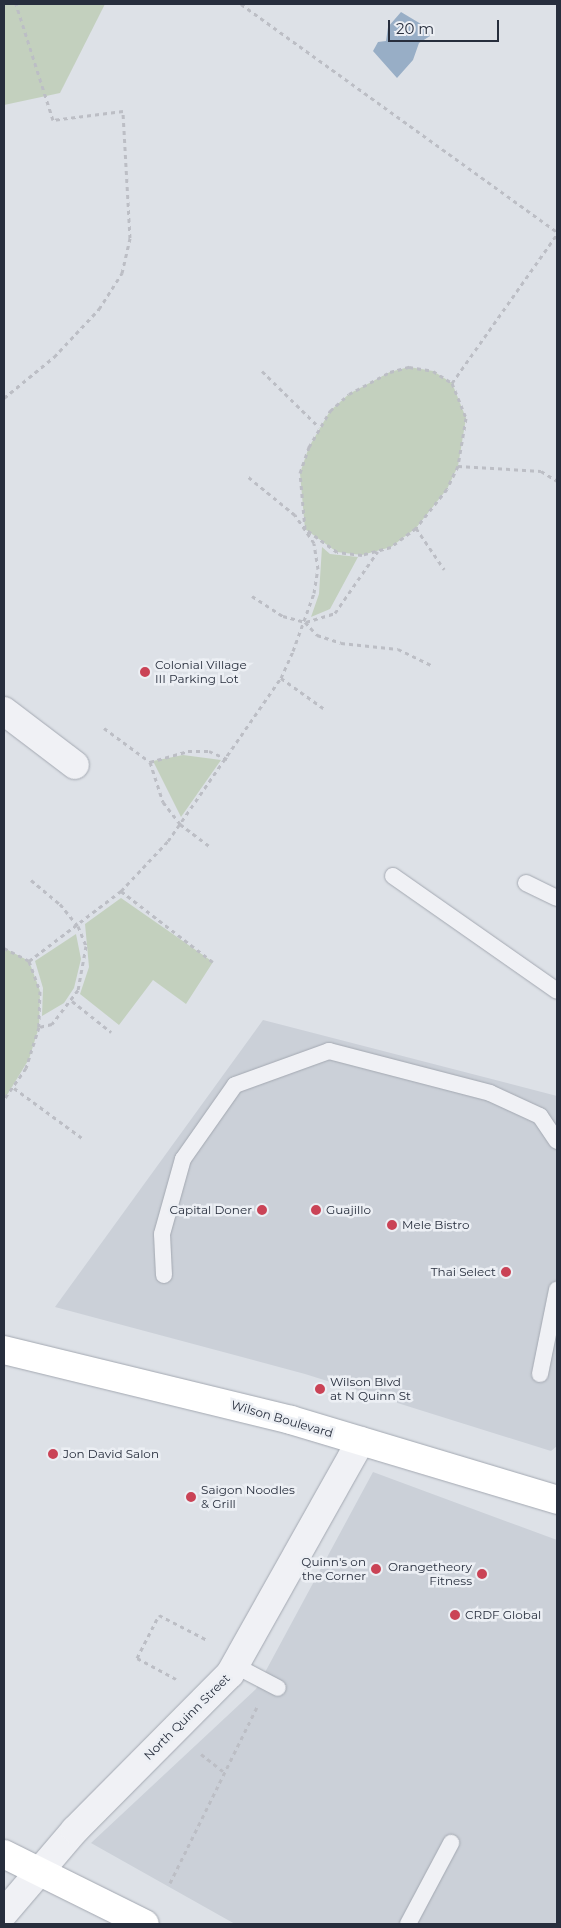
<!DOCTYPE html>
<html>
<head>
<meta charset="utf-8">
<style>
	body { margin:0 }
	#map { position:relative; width:561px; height:1928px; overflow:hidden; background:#dde1e7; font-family:Montserrat,sans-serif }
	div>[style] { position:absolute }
	.built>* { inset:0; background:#cbd0d8 }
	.green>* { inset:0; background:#c3d0be }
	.water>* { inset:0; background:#98aec6 }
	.path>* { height:3px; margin-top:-1.5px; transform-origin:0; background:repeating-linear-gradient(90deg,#bcbec5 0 4px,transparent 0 8px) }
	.roads { filter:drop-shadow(0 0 1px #a3a8b1) drop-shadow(0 0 1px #a3a8b1) }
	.lane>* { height:16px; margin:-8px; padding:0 8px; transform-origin:8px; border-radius:8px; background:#f0f1f5 }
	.street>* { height:28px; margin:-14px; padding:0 14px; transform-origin:14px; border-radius:14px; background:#f0f1f5 }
	.primary>* { height:28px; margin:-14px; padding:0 14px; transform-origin:14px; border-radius:14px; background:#fff }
	.dots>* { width:14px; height:14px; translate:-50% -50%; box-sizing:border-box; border:2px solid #eceff4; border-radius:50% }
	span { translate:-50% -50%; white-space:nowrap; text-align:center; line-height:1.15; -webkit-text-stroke:5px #eceff4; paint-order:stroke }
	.poi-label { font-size:12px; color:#272e3d }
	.left { translate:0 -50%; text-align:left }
	.right { translate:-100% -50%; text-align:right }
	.street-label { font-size:12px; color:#272e3d }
	.frame { position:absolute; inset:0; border:5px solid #272e3d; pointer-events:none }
	.scale { position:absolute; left:388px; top:20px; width:111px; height:22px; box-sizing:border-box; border:2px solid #272e3d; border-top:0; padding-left:6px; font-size:15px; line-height:18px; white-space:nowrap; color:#272e3d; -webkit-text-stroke:4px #eceff4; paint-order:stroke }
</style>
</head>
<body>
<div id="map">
	<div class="built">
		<i style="clip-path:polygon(263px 1020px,557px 1096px,557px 1446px,551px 1451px,305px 1374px,55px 1307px)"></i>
		<i style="clip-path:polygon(373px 1472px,557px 1540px,557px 1924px,235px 1924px,91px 1843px,256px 1689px)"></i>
	</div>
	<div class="green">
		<i style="clip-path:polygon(4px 4px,105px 4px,60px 93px,4px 105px)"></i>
		<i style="clip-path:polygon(409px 367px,433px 371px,452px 383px,466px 418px,458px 466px,447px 489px,416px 528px,391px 547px,362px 555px,337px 552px,305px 529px,300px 473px,309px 447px,330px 411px,349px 394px,390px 372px)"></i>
		<i style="clip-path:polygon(322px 547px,330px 554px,358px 557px,330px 609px,311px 617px,319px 594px)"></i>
		<i style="clip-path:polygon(183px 755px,221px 760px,181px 817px,153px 761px)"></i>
		<i style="clip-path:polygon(121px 898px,213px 962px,186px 1004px,153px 980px,119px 1025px,80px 994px,89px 967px,85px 924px)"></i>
		<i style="clip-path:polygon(76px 934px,81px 959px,74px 988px,64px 1003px,42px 1016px,43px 988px,35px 961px)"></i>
		<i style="clip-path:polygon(4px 948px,29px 961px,40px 991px,39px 1027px,29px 1059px,4px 1100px)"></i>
	</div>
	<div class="water">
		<i style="clip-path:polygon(401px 12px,426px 27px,430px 36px,419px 43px,413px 60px,397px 78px,373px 51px,378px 42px,386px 41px,388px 27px)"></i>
	</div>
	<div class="path">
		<i style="left:241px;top:4px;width:390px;rotate:35.8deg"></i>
		<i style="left:409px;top:367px;width:24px;rotate:9deg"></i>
		<i style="left:433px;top:371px;width:22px;rotate:32deg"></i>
		<i style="left:452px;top:383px;width:38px;rotate:68deg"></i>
		<i style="left:466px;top:418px;width:49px;rotate:99.5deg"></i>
		<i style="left:458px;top:466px;width:25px;rotate:116deg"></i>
		<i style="left:447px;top:489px;width:50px;rotate:128.5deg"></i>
		<i style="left:416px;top:528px;width:31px;rotate:143deg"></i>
		<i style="left:391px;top:547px;width:30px;rotate:165deg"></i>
		<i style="left:362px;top:555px;width:25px;rotate:-173deg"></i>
		<i style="left:337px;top:552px;width:39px;rotate:-144deg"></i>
		<i style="left:305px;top:529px;width:56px;rotate:-95.1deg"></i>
		<i style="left:300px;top:473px;width:28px;rotate:-71deg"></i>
		<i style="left:309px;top:447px;width:42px;rotate:-59.7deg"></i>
		<i style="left:330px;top:411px;width:25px;rotate:-42deg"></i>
		<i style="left:349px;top:394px;width:47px;rotate:-28.2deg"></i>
		<i style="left:390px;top:372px;width:20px;rotate:-15deg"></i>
		<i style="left:262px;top:371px;width:80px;rotate:44.5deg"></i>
		<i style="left:452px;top:383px;width:182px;rotate:-54.8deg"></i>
		<i style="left:4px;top:398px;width:65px;rotate:-39.4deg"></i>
		<i style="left:54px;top:357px;width:66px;rotate:-46.8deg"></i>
		<i style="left:99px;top:309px;width:43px;rotate:-57.4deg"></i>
		<i style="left:122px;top:273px;width:36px;rotate:-77deg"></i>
		<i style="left:130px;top:238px;width:127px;rotate:-93.2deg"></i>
		<i style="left:123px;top:111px;width:71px;rotate:172.7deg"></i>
		<i style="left:53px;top:120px;width:122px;rotate:-107.7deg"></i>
		<i style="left:458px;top:466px;width:83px;rotate:3.4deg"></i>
		<i style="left:541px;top:471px;width:19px;rotate:32deg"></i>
		<i style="left:416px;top:528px;width:50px;rotate:55.7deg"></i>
		<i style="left:252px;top:596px;width:37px;rotate:33deg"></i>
		<i style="left:283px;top:616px;width:23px;rotate:15deg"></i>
		<i style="left:305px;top:622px;width:18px;rotate:47deg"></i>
		<i style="left:317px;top:635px;width:25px;rotate:18deg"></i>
		<i style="left:341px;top:643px;width:57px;rotate:6deg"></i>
		<i style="left:398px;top:649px;width:37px;rotate:26deg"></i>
		<i style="left:306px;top:622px;width:30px;rotate:-17deg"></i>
		<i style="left:335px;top:613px;width:75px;rotate:-55.3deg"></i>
		<i style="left:281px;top:678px;width:52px;rotate:35.5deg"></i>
		<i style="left:104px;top:728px;width:57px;rotate:36.5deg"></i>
		<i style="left:150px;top:762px;width:42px;rotate:72deg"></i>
		<i style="left:163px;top:802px;width:28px;rotate:52deg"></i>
		<i style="left:180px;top:824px;width:39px;rotate:37deg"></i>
		<i style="left:150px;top:762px;width:40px;rotate:-16deg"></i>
		<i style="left:188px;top:751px;width:21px"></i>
		<i style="left:209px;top:751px;width:20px;rotate:24deg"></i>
		<i style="left:31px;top:880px;width:38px;rotate:40deg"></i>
		<i style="left:60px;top:904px;width:28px;rotate:51deg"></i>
		<i style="left:78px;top:926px;width:22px;rotate:68deg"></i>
		<i style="left:86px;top:946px;width:45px;rotate:100.3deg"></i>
		<i style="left:78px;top:990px;width:43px;rotate:127.4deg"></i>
		<i style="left:52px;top:1024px;width:13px;rotate:167deg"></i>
		<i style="left:121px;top:891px;width:116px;rotate:37.7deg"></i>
		<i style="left:4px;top:948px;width:28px;rotate:27deg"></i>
		<i style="left:29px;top:961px;width:32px;rotate:70deg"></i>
		<i style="left:40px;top:991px;width:36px;rotate:92deg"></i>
		<i style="left:39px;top:1027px;width:43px;rotate:107.6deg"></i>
		<i style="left:26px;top:1068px;width:39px;rotate:125deg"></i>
		<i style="left:29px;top:961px;width:116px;rotate:-37.3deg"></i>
		<i style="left:121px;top:891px;width:69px;rotate:-46.8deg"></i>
		<i style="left:168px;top:841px;width:198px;rotate:-55.3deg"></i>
		<i style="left:281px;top:678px;width:30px;rotate:-66deg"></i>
		<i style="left:293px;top:651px;width:62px;rotate:-70.1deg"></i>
		<i style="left:314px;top:593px;width:24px;rotate:-81deg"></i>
		<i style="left:318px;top:569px;width:26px;rotate:-99deg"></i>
		<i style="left:314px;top:543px;width:34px;rotate:-124deg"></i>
		<i style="left:295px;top:515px;width:63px;rotate:-140.8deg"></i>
		<i style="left:72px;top:1001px;width:50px;rotate:38.5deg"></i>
		<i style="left:14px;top:1088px;width:84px;rotate:36.3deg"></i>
		<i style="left:176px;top:1679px;width:44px;rotate:-151.7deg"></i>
		<i style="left:137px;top:1658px;width:48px;rotate:-62.9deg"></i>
		<i style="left:159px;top:1615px;width:54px;rotate:27.5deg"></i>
		<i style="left:201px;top:1754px;width:31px;rotate:38deg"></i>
		<i style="left:170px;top:1883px;width:196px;rotate:-63.7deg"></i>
	</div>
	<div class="roads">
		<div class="lane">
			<i style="left:393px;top:876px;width:200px;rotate:35deg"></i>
			<i style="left:526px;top:883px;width:34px;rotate:26deg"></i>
			<i style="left:164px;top:1275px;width:41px;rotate:-92.8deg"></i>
			<i style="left:162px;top:1234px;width:78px;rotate:-74.4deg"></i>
			<i style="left:183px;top:1159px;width:90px;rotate:-54.9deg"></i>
			<i style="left:235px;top:1085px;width:100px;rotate:-19.9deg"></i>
			<i style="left:329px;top:1051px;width:166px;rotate:14.6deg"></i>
			<i style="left:490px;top:1093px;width:55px;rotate:24.7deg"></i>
			<i style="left:540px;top:1116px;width:30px;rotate:56deg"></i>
			<i style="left:540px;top:1374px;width:86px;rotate:-78.6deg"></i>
			<i style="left:236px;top:1666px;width:47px;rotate:27.6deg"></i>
			<i style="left:408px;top:1924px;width:92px;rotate:-62deg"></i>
		</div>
		<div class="street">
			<i style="left:4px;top:711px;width:89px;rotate:37.3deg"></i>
			<i style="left:4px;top:1913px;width:109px;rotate:-49.5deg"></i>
			<i style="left:75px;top:1830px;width:220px;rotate:-45.2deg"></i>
			<i style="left:230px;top:1674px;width:267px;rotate:-60.7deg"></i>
		</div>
		<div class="primary">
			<i style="left:4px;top:1350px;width:295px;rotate:13.7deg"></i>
			<i style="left:291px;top:1420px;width:278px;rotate:16.7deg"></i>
			<i style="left:4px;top:1854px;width:157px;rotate:26.4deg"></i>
		</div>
	</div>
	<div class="dots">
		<i style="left:145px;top:672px;background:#ca4356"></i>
		<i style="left:262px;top:1210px;background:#ca4356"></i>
		<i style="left:316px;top:1210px;background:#ca4356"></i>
		<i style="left:392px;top:1225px;background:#ca4356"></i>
		<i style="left:506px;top:1272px;background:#ca4356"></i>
		<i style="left:320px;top:1389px;background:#ca4356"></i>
		<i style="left:53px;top:1454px;background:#ca4356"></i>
		<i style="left:191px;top:1497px;background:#ca4356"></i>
		<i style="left:376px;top:1569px;background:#ca4356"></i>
		<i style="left:482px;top:1574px;background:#ca4356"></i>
		<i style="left:455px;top:1615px;background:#ca4356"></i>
	</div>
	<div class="poi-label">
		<span class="left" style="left:155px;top:672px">Colonial Village<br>III Parking Lot</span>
		<span class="right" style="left:252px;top:1210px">Capital Doner</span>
		<span class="left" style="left:326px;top:1210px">Guajillo</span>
		<span class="left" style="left:402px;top:1225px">Mele Bistro</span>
		<span class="right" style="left:496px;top:1272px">Thai Select</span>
		<span class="left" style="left:330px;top:1389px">Wilson Blvd<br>at N Quinn St</span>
		<span class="left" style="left:63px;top:1454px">Jon David Salon</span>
		<span class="left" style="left:201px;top:1497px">Saigon Noodles<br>&amp; Grill</span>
		<span class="right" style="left:366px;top:1569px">Quinn's on<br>the Corner</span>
		<span class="right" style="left:472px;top:1574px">Orangetheory<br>Fitness</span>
		<span class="left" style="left:465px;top:1615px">CRDF Global</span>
	</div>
	<div class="street-label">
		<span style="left:282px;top:1419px;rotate:16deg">Wilson Boulevard</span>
		<span style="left:187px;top:1717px;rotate:-45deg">North Quinn Street</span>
	</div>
	<div class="frame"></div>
	<div class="scale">20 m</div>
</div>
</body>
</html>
